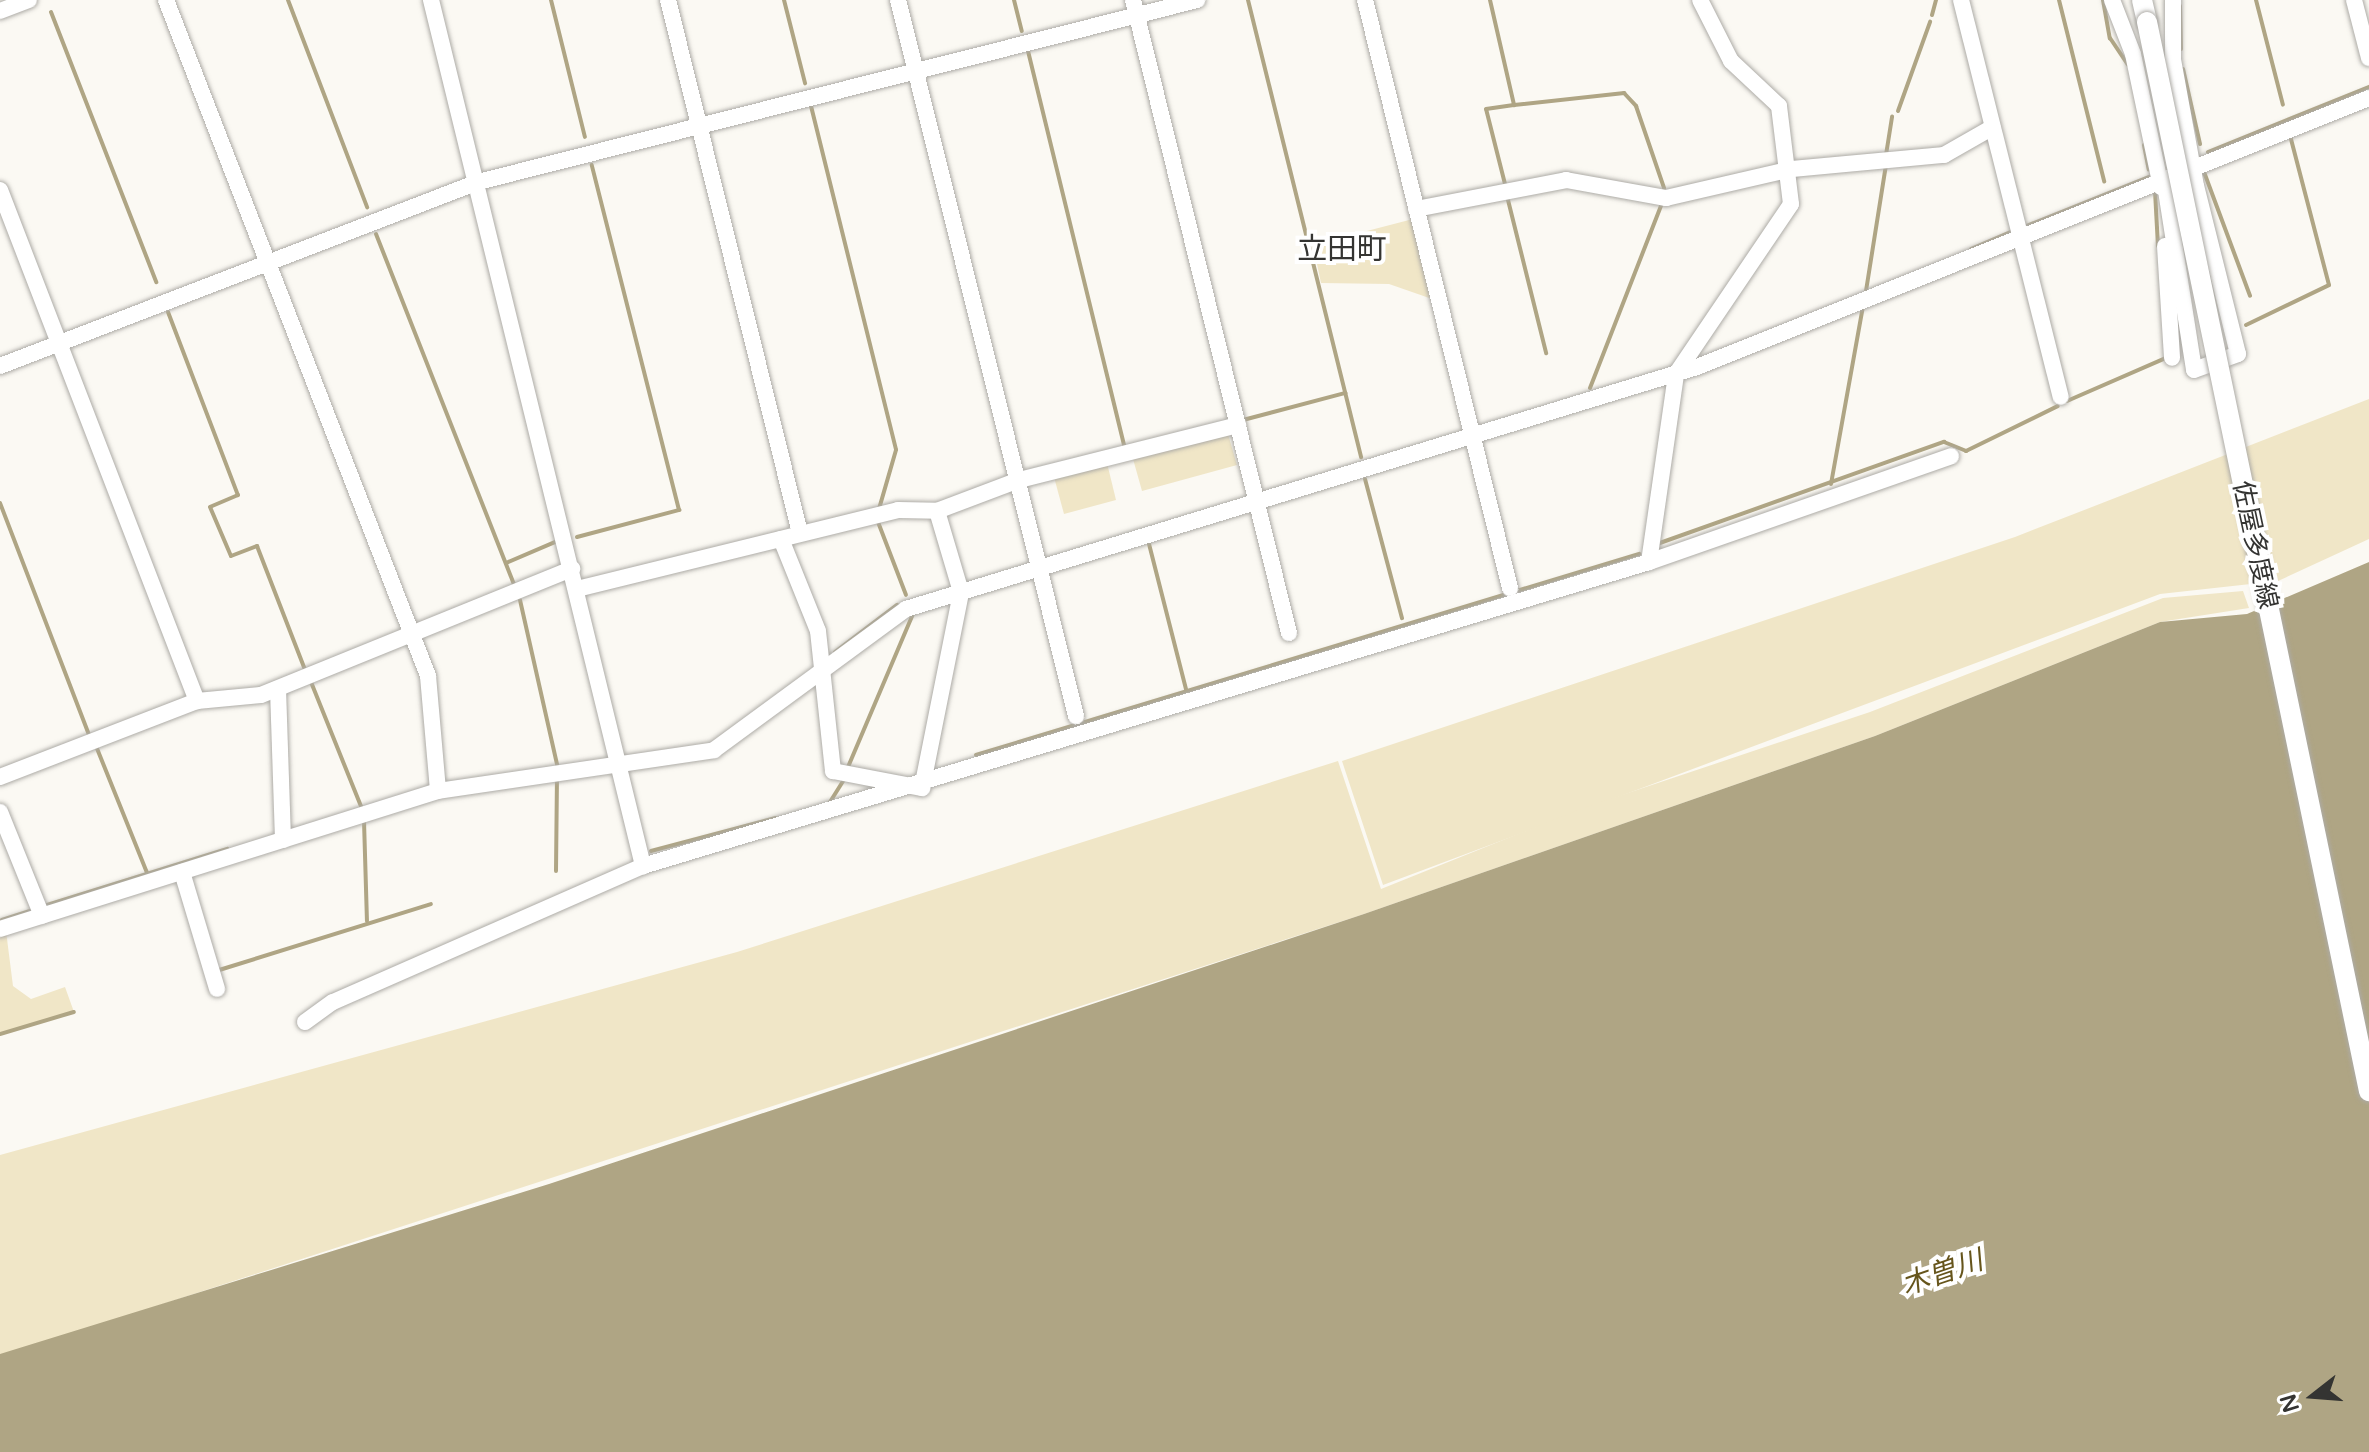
<!DOCTYPE html>
<html>
<head>
<meta charset="utf-8">
<style>
	body { margin:0 }
	#map { position:relative; width:2369px; height:1452px; overflow:hidden; background:#fbf9f3; font-family:"Varela Round","Noto Sans JP",sans-serif }
	div>[style] { position:absolute }
	.green>* { inset:0; background:#f0e6c7 }
	.water>* { inset:0; background:#afa584 }
	.stream>* { height:4px; margin:-2px; padding:0 2px; transform-origin:2px; border-radius:2px; background:#afa584 }
	.roads { filter:drop-shadow(0 0 2px #adaba6) drop-shadow(0 0 2px #adaba6) }
	.minor>* { height:16px; margin:-8px; padding:0 8px; transform-origin:8px; border-radius:8px; background:#fff }
	.major>* { height:20px; margin:-10px; padding:0 10px; transform-origin:10px; border-radius:10px; background:#fff }
	.bridges { filter:drop-shadow(0 0 2px #adaba6) drop-shadow(0 0 2px #adaba6) }
	.major-bridge>* { height:20px; margin:-10px; padding:0 10px; transform-origin:10px; border-radius:10px; background:#fff }
	span { translate:-50% -50%; white-space:nowrap; text-align:center; line-height:1.15; -webkit-text-stroke:8px #fff; paint-order:stroke }
	.street-label { font-size:26px; color:#343432 }
	.water-label { font-size:28px; color:#66551c; font-style:italic }
	.quarter-label { font-size:30px; color:#343432 }
	.north { position:absolute; left:2273px; top:1356px; width:80px; height:80px; -webkit-text-stroke:6px #fff; paint-order:stroke; rotate:253deg; font-size:22px; font-weight:700; line-height:32px; text-align:center; color:#343432 }
	.north::after { content:''; display:block; margin:auto; width:28px; height:36px; background:#343432; clip-path:polygon(50% 0,100% 100%,50% 72%,0 100%) }
</style>
</head>
<body>
<div id="map">
	<div class="green">
		<i style="clip-path:polygon(1413px 219px,1435px 300px,1389px 284px,1321px 283px,1313px 245px)"></i>
		<i style="clip-path:polygon(2369px 399px,2369px 539px,2278px 581px,2160px 594px,1383px 885px,1342px 761px,2015px 537px)"></i>
		<i style="clip-path:polygon(1228px 434px,1237px 465px,1142px 491px,1133px 459px)"></i>
		<i style="clip-path:polygon(1107px 463px,1116px 500px,1064px 514px,1054px 477px)"></i>
		<i style="clip-path:polygon(2243px 591px,2249px 608px,2160px 622px,1875px 736px,1364px 914px,0 1357px,0 1155px,737px 952px,1338px 761px,1381px 889px,1583px 808px,1870px 712px,2163px 598px)"></i>
		<i style="clip-path:polygon(6px 931px,13px 986px,31px 999px,65px 987px,74px 1012px,0 1034px,0 933px)"></i>
	</div>
	<div class="water">
		<i style="clip-path:polygon(2369px 562px,2369px 1452px,0 1452px,0 1354px,549px 1184px,1364px 914px,1875px 736px,2160px 622px,2247px 614px)"></i>
	</div>
	<div class="stream">
		<i style="left:288px;top:0;width:222px;rotate:69.1deg"></i>
		<i style="left:551px;top:0;width:141px;rotate:76.1deg"></i>
		<i style="left:784px;top:0;width:86px;rotate:75.8deg"></i>
		<i style="left:1014px;top:0;width:32px;rotate:76deg"></i>
		<i style="left:1248px;top:0;width:471px;rotate:76.1deg"></i>
		<i style="left:1490px;top:0;width:108px;rotate:77.1deg"></i>
		<i style="left:1514px;top:105px;width:111px;rotate:-6.2deg"></i>
		<i style="left:1624px;top:93px;width:18px;rotate:47deg"></i>
		<i style="left:1636px;top:106px;width:87px;rotate:71.1deg"></i>
		<i style="left:2059px;top:0;width:187px;rotate:76deg"></i>
		<i style="left:2103px;top:0;width:39px;rotate:80deg"></i>
		<i style="left:2110px;top:38px;width:32px;rotate:56deg"></i>
		<i style="left:2256px;top:0;width:108px;rotate:75.6deg"></i>
		<i style="left:2180px;top:6px;width:43px;rotate:88.7deg"></i>
		<i style="left:51px;top:12px;width:290px;rotate:68.7deg"></i>
		<i style="left:1932px;top:15px;width:16px;rotate:-75deg"></i>
		<i style="left:1028px;top:51px;width:406px;rotate:76.3deg"></i>
		<i style="left:2183px;top:69px;width:77px;rotate:77.2deg"></i>
		<i style="left:811px;top:106px;width:354px;rotate:76.1deg"></i>
		<i style="left:896px;top:450px;width:61px;rotate:106.1deg"></i>
		<i style="left:1898px;top:111px;width:95px;rotate:-70.2deg"></i>
		<i style="left:2144px;top:145px;width:25px;rotate:79deg"></i>
		<i style="left:2208px;top:152px;width:174px;rotate:-22deg"></i>
		<i style="left:1886px;top:155px;width:39px;rotate:-81deg"></i>
		<i style="left:2204px;top:172px;width:132px;rotate:69.6deg"></i>
		<i style="left:1505px;top:184px;width:77px;rotate:-104.2deg"></i>
		<i style="left:1486px;top:109px;width:28px;rotate:-8deg"></i>
		<i style="left:2155px;top:191px;width:55px;rotate:86.9deg"></i>
		<i style="left:1507px;top:196px;width:162px;rotate:76deg"></i>
		<i style="left:2024px;top:227px;width:135px;rotate:-21.8deg"></i>
		<i style="left:376px;top:234px;width:378px;rotate:68.5deg"></i>
		<i style="left:1971px;top:249px;width:43px;rotate:-23deg"></i>
		<i style="left:1866px;top:291px;width:128px;rotate:-81deg"></i>
		<i style="left:168px;top:312px;width:196px;rotate:69.1deg"></i>
		<i style="left:238px;top:495px;width:30px;rotate:157deg"></i>
		<i style="left:210px;top:507px;width:53px;rotate:66.8deg"></i>
		<i style="left:231px;top:556px;width:28px;rotate:-21deg"></i>
		<i style="left:257px;top:546px;width:133px;rotate:68.8deg"></i>
		<i style="left:2246px;top:325px;width:92px;rotate:-25.7deg"></i>
		<i style="left:2329px;top:285px;width:155px;rotate:-104.6deg"></i>
		<i style="left:1590px;top:388px;width:195px;rotate:-68.7deg"></i>
		<i style="left:2067px;top:401px;width:108px;rotate:-23.5deg"></i>
		<i style="left:1243px;top:420px;width:106px;rotate:-14.8deg"></i>
		<i style="left:1365px;top:479px;width:144px;rotate:75.1deg"></i>
		<i style="left:1831px;top:484px;width:181px;rotate:-79.8deg"></i>
		<i style="left:0;top:503px;width:248px;rotate:69deg"></i>
		<i style="left:878px;top:522px;width:78px;rotate:69deg"></i>
		<i style="left:577px;top:537px;width:106px;rotate:-14.8deg"></i>
		<i style="left:679px;top:510px;width:356px;rotate:-104.2deg"></i>
		<i style="left:1148px;top:540px;width:154px;rotate:75.7deg"></i>
		<i style="left:1657px;top:544px;width:305px;rotate:-19.6deg"></i>
		<i style="left:1944px;top:442px;width:24px;rotate:22deg"></i>
		<i style="left:1966px;top:451px;width:102px;rotate:-26.1deg"></i>
		<i style="left:506px;top:563px;width:53px;rotate:-23.2deg"></i>
		<i style="left:520px;top:600px;width:173px;rotate:77.3deg"></i>
		<i style="left:835px;top:652px;width:78px;rotate:-37.2deg"></i>
		<i style="left:311px;top:682px;width:137px;rotate:68.1deg"></i>
		<i style="left:96px;top:746px;width:137px;rotate:68.1deg"></i>
		<i style="left:976px;top:755px;width:693px;rotate:-16.87deg"></i>
		<i style="left:848px;top:767px;width:166px;rotate:-67deg"></i>
		<i style="left:830px;top:802px;width:28px;rotate:-58deg"></i>
		<i style="left:364px;top:821px;width:100px;rotate:88.3deg"></i>
		<i style="left:651px;top:851px;width:129px;rotate:-14.8deg"></i>
		<i style="left:556px;top:871px;width:89px;rotate:-89.4deg"></i>
		<i style="left:44px;top:906px;width:192px;rotate:-17.3deg"></i>
		<i style="left:2px;top:920px;width:36px;rotate:-18deg"></i>
		<i style="left:216px;top:971px;width:225px;rotate:-17.3deg"></i>
		<i style="left:0;top:1034px;width:77px;rotate:-16.6deg"></i>
	</div>
	<div class="roads">
		<div class="minor">
			<i style="left:166px;top:0;width:725px;rotate:68.81deg"></i>
			<i style="left:428px;top:676px;width:115px;rotate:85deg"></i>
			<i style="left:431px;top:0;width:892px;rotate:76.24deg"></i>
			<i style="left:668px;top:0;width:549px;rotate:76.09deg"></i>
			<i style="left:898px;top:0;width:738px;rotate:76.04deg"></i>
			<i style="left:1133px;top:0;width:652px;rotate:76.16deg"></i>
			<i style="left:1365px;top:0;width:606px;rotate:76.15deg"></i>
			<i style="left:1961px;top:0;width:409px;rotate:75.9deg"></i>
			<i style="left:2112px;top:0;width:58px;rotate:68.7deg"></i>
			<i style="left:2133px;top:54px;width:136px;rotate:78.1deg"></i>
			<i style="left:2354px;top:0;width:60px;rotate:75.5deg"></i>
			<i style="left:0;top:11px;width:31px;rotate:-21deg"></i>
			<i style="left:2164px;top:178px;width:194px;rotate:81.1deg"></i>
			<i style="left:2194px;top:370px;width:47px;rotate:-20deg"></i>
			<i style="left:2238px;top:354px;width:173px;rotate:-104deg"></i>
			<i style="left:2196px;top:186px;width:128px;rotate:-100.3deg"></i>
			<i style="left:2173px;top:60px;width:60px;rotate:-90deg"></i>
			<i style="left:0;top:190px;width:548px;rotate:68.92deg"></i>
			<i style="left:1416px;top:209px;width:153px;rotate:-10.9deg"></i>
			<i style="left:1566px;top:180px;width:102px;rotate:10.2deg"></i>
			<i style="left:1666px;top:198px;width:129px;rotate:-13deg"></i>
			<i style="left:1792px;top:169px;width:153px;rotate:-5.3deg"></i>
			<i style="left:1944px;top:155px;width:56px;rotate:-29.7deg"></i>
			<i style="left:2165px;top:246px;width:112px;rotate:86.4deg"></i>
			<i style="left:0;top:366px;width:512px;rotate:-21.05deg"></i>
			<i style="left:478px;top:182px;width:742px;rotate:-14.2deg"></i>
			<i style="left:781px;top:539px;width:99px;rotate:68.1deg"></i>
			<i style="left:818px;top:631px;width:141px;rotate:83.9deg"></i>
			<i style="left:833px;top:771px;width:91px;rotate:10.8deg"></i>
			<i style="left:922px;top:788px;width:200px;rotate:-78.7deg"></i>
			<i style="left:961px;top:592px;width:84px;rotate:-106.5deg"></i>
			<i style="left:1649px;top:562px;width:190px;rotate:-81.8deg"></i>
			<i style="left:1676px;top:374px;width:205px;rotate:-55.9deg"></i>
			<i style="left:1791px;top:204px;width:99px;rotate:-97deg"></i>
			<i style="left:1779px;top:106px;width:66px;rotate:-136.8deg"></i>
			<i style="left:1731px;top:61px;width:68px;rotate:-116.9deg"></i>
			<i style="left:577px;top:589px;width:331px;rotate:-13.8deg"></i>
			<i style="left:898px;top:510px;width:39px;rotate:1deg"></i>
			<i style="left:937px;top:511px;width:88px;rotate:-20.7deg"></i>
			<i style="left:1019px;top:480px;width:226px;rotate:-14.1deg"></i>
			<i style="left:278px;top:689px;width:151px;rotate:88.1deg"></i>
			<i style="left:0;top:777px;width:211px;rotate:-21.1deg"></i>
			<i style="left:197px;top:701px;width:64px;rotate:-5.4deg"></i>
			<i style="left:261px;top:695px;width:336px;rotate:-22.1deg"></i>
			<i style="left:0;top:812px;width:112px;rotate:68deg"></i>
			<i style="left:182px;top:872px;width:122px;rotate:73.3deg"></i>
			<i style="left:0;top:929px;width:459px;rotate:-17.5deg"></i>
			<i style="left:438px;top:791px;width:279px;rotate:-8.4deg"></i>
			<i style="left:714px;top:750px;width:238px;rotate:-36.3deg"></i>
			<i style="left:906px;top:609px;width:827px;rotate:-17.01deg"></i>
			<i style="left:1697px;top:367px;width:724px;rotate:-21.82deg"></i>
			<i style="left:305px;top:1022px;width:34px;rotate:-36deg"></i>
			<i style="left:333px;top:1002px;width:339px;rotate:-23.7deg"></i>
			<i style="left:643px;top:866px;width:1051px;rotate:-16.81deg"></i>
			<i style="left:1649px;top:562px;width:320px;rotate:-19.3deg"></i>
		</div>
		<div class="major">
			<i style="left:2142px;top:0;width:23px;rotate:77deg"></i>
		</div>
	</div>
	<div class="bridges">
		<div class="major-bridge">
			<i style="left:2147px;top:22px;width:1092px;rotate:78.27deg"></i>
		</div>
	</div>
	<div class="street-label">
		<span style="left:2255px;top:545px;rotate:78deg">佐屋多度線</span>
	</div>
	<div class="water-label">
		<span style="left:1942px;top:1273px;rotate:-19deg">木曽川</span>
	</div>
	<div class="quarter-label">
		<span style="left:1342px;top:250px">立田町</span>
	</div>
	<div class="north">N</div>
</div>
</body>
</html>
